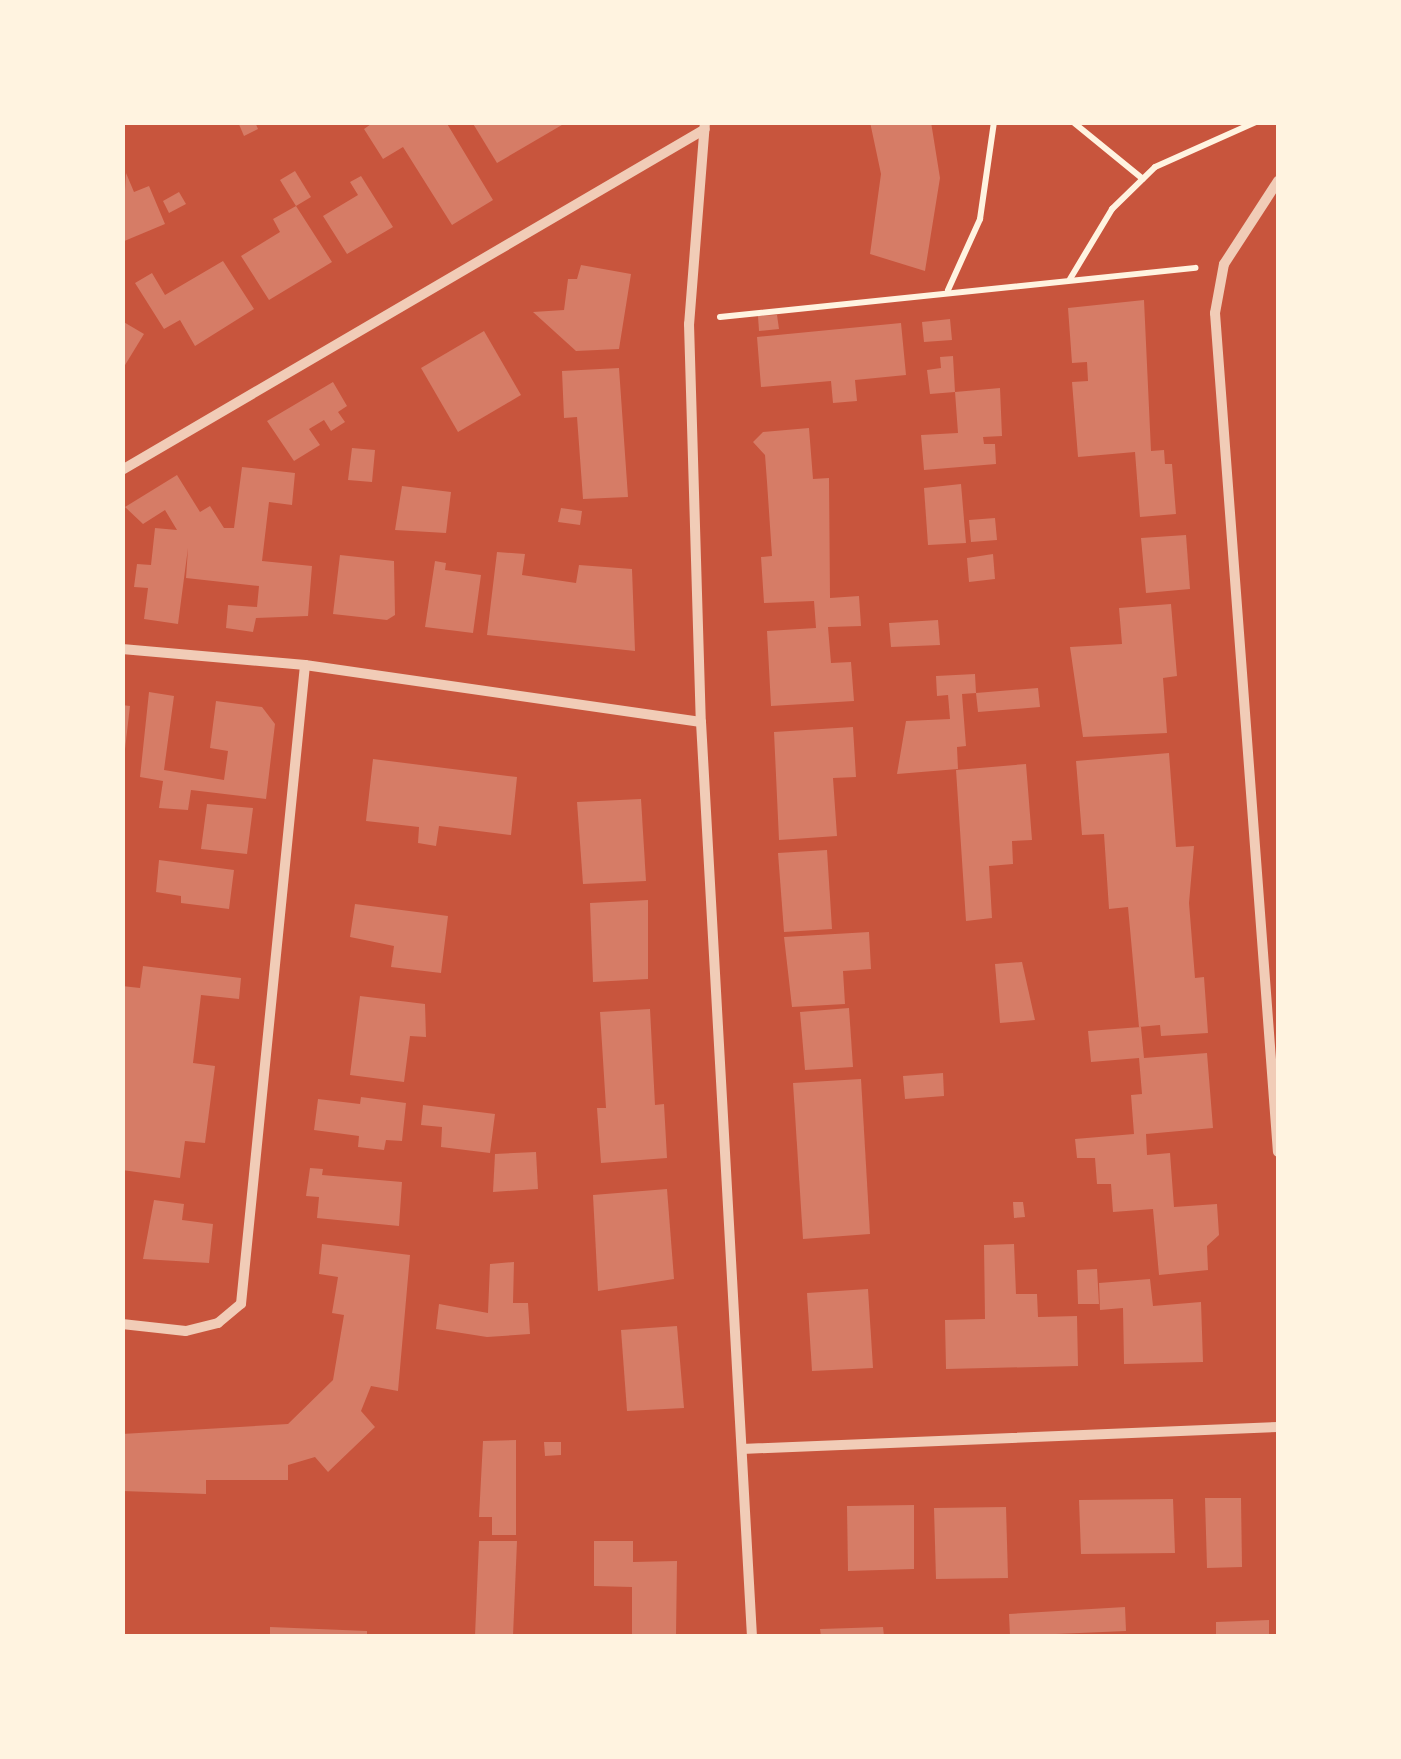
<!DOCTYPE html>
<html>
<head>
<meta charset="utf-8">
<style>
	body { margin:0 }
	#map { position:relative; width:1401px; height:1759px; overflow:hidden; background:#c8553d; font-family:"Asap Condensed",sans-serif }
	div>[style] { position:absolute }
	.building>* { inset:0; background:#d67c66 }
	.path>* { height:6px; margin:-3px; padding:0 3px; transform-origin:3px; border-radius:3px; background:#fff3e0 }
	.minor>* { height:10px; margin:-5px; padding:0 5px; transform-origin:5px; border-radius:5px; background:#f1ccb7 }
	span { translate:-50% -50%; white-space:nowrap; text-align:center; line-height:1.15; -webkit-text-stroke:8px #fff3e0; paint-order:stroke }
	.frame { position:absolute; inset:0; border:125px solid #fff3e0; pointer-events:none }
</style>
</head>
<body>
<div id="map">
	<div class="building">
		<i style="clip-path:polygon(238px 122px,255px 122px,258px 129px,244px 136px)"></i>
		<i style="clip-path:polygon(374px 122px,446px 122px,493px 200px,452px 225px,403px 147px,383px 159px,364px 129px)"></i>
		<i style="clip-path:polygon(472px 122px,567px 122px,497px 163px)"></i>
		<i style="clip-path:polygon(870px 122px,931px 122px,940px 178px,925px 271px,870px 254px,881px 174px)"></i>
		<i style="clip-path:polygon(295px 171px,311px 197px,296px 206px,280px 180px)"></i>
		<i style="clip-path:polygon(126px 173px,134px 192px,149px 186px,165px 224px,122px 242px)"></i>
		<i style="clip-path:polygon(361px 176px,393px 227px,347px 254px,323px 216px,358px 195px,350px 182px)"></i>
		<i style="clip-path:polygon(179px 192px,186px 204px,169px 213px,163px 201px)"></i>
		<i style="clip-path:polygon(296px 206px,332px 262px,269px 300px,241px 256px,280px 232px,273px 219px)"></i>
		<i style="clip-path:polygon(223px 261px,254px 309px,195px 346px,180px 320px,164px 329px,135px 283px,152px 273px,165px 295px)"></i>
		<i style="clip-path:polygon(581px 265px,631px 274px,619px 349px,576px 351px,533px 312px,564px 310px,568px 279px,577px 279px)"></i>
		<i style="clip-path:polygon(1144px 300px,1151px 451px,1164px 450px,1165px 464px,1172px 464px,1176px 514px,1140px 517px,1135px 452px,1078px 457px,1072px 382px,1088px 381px,1087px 362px,1072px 363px,1068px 308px)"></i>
		<i style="clip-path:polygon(777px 315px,779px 329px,759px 331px,758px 316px)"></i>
		<i style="clip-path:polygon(950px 319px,952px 340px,924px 342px,922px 322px)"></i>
		<i style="clip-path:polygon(122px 321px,144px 334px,122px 370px)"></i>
		<i style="clip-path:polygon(901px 323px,906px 375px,855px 380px,857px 401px,833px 403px,831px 381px,761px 387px,757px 337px)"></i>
		<i style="clip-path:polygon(484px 331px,521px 395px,458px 432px,421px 368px)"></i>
		<i style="clip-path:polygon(953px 356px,955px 392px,1000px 388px,1002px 436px,983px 437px,984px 444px,995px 444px,996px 464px,924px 470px,921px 435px,958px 433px,955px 392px,930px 394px,927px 370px,941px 368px,940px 357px)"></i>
		<i style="clip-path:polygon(619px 368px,628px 497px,583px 499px,577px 417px,564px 418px,562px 371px)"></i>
		<i style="clip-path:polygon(333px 382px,347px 406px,338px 412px,345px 422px,331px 431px,324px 420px,309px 429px,320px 445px,294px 461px,267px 421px)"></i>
		<i style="clip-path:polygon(809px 428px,813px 479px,829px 478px,830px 598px,859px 596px,861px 626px,828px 627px,831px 663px,851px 662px,854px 701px,771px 706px,767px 631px,816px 628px,814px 601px,764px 603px,761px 557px,772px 556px,767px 482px,765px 455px,753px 442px,763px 432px)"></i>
		<i style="clip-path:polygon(352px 448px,375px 450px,372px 482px,348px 480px)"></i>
		<i style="clip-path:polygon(242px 467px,295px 473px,292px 505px,269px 502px,262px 561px,312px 566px,308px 616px,256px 618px,253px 632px,226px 628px,228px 605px,257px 607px,259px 586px,186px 578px,188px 548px,178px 624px,144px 619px,148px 588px,134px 587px,137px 564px,151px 565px,155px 528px,177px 530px,165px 510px,143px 524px,125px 507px,177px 475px,200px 512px,210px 506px,224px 528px,234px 528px)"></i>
		<i style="clip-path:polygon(961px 484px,966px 543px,928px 545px,924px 488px)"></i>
		<i style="clip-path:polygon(402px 486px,451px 492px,446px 533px,395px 530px)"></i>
		<i style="clip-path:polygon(561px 508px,582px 511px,580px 525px,558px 522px)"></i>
		<i style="clip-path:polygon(995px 518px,997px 540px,971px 542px,969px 520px)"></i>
		<i style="clip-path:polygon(1186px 535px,1190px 589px,1146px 593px,1141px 538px)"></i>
		<i style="clip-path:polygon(497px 552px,525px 554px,522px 575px,576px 583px,579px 565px,632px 569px,635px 651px,487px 635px)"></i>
		<i style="clip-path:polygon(993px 554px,995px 579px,969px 582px,967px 558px)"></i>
		<i style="clip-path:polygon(340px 555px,394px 561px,395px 615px,387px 620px,333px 614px)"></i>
		<i style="clip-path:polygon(435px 561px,446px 563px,445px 570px,481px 575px,473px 633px,425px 627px)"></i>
		<i style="clip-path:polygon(1171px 604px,1177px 676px,1163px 678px,1167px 733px,1083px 737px,1070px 647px,1122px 644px,1119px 608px)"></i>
		<i style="clip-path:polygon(938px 620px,940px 645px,891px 647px,889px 623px)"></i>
		<i style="clip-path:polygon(975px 674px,976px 693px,962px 694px,966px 746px,957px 747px,958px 769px,897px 774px,906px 721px,950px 719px,948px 695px,937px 696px,936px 676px)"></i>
		<i style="clip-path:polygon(1038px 688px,1040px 707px,978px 712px,976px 693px)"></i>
		<i style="clip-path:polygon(149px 692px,174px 696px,164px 770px,224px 780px,228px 751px,210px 748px,216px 701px,262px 707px,275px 724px,266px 799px,191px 790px,188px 810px,159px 808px,163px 781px,140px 777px)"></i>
		<i style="clip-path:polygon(122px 705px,130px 706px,125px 749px,122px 749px)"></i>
		<i style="clip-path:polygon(853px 727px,856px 777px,833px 778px,837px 836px,779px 840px,774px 732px)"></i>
		<i style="clip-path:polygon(1169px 753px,1176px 847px,1194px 846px,1189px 903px,1195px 978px,1204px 977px,1208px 1033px,1161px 1036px,1160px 1025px,1139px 1027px,1128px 907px,1109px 909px,1104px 834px,1082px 835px,1076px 761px)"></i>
		<i style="clip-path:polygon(373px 759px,517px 777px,511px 835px,439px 826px,436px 846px,418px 843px,419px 827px,366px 821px)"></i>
		<i style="clip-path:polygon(1026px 764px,1032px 840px,1012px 841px,1013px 864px,989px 866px,992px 918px,966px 921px,956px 770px)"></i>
		<i style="clip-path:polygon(641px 799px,646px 881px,583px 884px,577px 802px)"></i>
		<i style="clip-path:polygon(207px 804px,253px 808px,247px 854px,201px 849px)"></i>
		<i style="clip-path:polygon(827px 850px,832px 929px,784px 932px,778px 853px)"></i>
		<i style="clip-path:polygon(159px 860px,234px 870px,229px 909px,181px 903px,181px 896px,156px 892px)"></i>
		<i style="clip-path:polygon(648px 900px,648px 979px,593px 982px,590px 903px)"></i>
		<i style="clip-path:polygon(355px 904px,448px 916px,441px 973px,391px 967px,394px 946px,350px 937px)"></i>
		<i style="clip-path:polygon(869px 932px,871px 969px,843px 971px,845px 1004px,792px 1007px,784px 937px)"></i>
		<i style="clip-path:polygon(1022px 962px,1035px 1020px,1000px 1023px,995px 964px)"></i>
		<i style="clip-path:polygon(143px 966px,241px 978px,239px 999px,201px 995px,193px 1063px,215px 1066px,205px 1143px,185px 1141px,180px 1178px,122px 1170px,122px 986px,140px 988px)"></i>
		<i style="clip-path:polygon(360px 996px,425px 1004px,426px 1037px,410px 1036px,404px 1082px,350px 1075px)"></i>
		<i style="clip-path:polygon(849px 1008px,853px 1067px,805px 1070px,800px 1012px)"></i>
		<i style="clip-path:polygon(650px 1009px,655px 1105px,664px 1104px,667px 1158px,601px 1163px,597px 1108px,606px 1108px,600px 1012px)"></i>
		<i style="clip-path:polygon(1141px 1027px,1144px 1058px,1207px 1053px,1213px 1128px,1146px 1134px,1147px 1155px,1170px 1153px,1174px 1207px,1217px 1204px,1219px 1235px,1207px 1246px,1208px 1270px,1159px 1275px,1153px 1209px,1113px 1212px,1111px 1184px,1097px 1184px,1095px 1158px,1077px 1158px,1075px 1139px,1134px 1134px,1131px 1095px,1142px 1094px,1139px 1058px,1091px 1062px,1088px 1031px)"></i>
		<i style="clip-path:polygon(943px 1073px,944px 1096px,905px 1099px,903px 1076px)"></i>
		<i style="clip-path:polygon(861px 1079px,870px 1234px,803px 1239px,793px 1083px)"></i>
		<i style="clip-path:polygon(361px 1097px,406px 1103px,402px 1141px,386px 1140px,384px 1150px,358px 1147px,359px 1136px,314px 1130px,318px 1099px,360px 1104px)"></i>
		<i style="clip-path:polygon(423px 1105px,495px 1114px,490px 1153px,441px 1147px,442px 1127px,421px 1125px)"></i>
		<i style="clip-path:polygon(536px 1152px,538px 1189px,493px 1192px,495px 1154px)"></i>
		<i style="clip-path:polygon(310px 1168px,323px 1169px,322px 1175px,402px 1182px,399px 1226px,317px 1218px,319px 1197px,306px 1196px)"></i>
		<i style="clip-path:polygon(667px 1189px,674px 1279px,598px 1291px,593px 1195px)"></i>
		<i style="clip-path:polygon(154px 1200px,184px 1204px,182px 1220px,213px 1224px,209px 1263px,143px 1259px)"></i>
		<i style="clip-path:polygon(1013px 1202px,1023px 1202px,1025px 1217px,1014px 1218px)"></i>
		<i style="clip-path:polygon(322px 1244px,410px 1255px,398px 1391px,371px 1386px,361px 1411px,375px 1427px,328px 1472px,315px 1457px,288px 1465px,288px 1480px,206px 1480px,206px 1494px,122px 1491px,122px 1434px,288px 1424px,333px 1380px,344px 1315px,332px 1313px,338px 1277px,319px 1274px)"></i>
		<i style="clip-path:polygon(1014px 1244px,1016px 1294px,1037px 1294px,1038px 1317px,1077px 1316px,1078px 1366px,946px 1369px,945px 1320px,985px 1319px,984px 1245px)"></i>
		<i style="clip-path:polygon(514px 1262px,513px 1303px,528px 1303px,530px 1334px,487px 1337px,436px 1329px,439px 1304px,488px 1313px,490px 1264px)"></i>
		<i style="clip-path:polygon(1097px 1269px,1099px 1304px,1078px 1304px,1077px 1270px)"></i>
		<i style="clip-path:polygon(1150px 1279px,1153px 1306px,1201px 1302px,1203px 1362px,1124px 1364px,1123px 1308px,1100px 1310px,1099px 1283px)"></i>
		<i style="clip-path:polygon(868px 1289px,873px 1368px,812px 1371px,807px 1293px)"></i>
		<i style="clip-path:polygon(677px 1326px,684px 1408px,627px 1411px,621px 1330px)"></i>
		<i style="clip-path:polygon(516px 1440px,516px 1535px,492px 1535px,492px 1517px,479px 1517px,483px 1441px)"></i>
		<i style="clip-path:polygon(544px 1442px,561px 1442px,561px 1455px,545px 1456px)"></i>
		<i style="clip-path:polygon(1205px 1498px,1241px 1498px,1242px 1567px,1207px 1568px)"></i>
		<i style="clip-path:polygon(1173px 1499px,1175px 1553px,1081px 1554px,1079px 1500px)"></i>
		<i style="clip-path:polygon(914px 1505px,914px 1569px,848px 1571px,847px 1506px)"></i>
		<i style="clip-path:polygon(1006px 1507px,1008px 1578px,936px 1579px,934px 1508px)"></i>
		<i style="clip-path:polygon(479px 1541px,517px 1541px,513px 1636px,475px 1636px)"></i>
		<i style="clip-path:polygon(594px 1541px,633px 1541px,633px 1562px,677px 1561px,676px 1636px,632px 1636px,632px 1587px,594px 1586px)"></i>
		<i style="clip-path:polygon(1125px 1607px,1126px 1631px,1010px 1636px,1009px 1614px)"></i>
		<i style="clip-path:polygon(1269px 1620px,1269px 1636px,1216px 1636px,1216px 1622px)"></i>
		<i style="clip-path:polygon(270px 1627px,367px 1631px,367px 1636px,270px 1636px)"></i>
		<i style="clip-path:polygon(883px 1627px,884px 1636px,821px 1636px,820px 1629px)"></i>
	</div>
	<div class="path">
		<i style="left:1073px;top:122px;width:90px;rotate:39.2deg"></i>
		<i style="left:1070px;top:279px;width:82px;rotate:-59deg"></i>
		<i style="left:1112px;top:209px;width:60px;rotate:-44.3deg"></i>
		<i style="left:1155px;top:167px;width:111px;rotate:-24deg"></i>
		<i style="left:948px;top:290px;width:78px;rotate:-65.7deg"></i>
		<i style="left:980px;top:219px;width:98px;rotate:-81.8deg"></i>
		<i style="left:720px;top:317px;width:478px;rotate:-5.9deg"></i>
	</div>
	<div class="minor">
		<i style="left:705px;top:122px;width:203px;rotate:94.5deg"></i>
		<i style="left:689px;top:324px;width:398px;rotate:88.3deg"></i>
		<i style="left:701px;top:722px;width:915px;rotate:86.81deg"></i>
		<i style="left:1278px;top:181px;width:99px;rotate:123deg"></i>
		<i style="left:1224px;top:264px;width:50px;rotate:100.4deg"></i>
		<i style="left:1215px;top:313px;width:841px;rotate:85.71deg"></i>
		<i style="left:122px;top:470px;width:675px;rotate:-30.32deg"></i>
		<i style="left:122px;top:649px;width:184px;rotate:5deg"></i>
		<i style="left:305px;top:665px;width:400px;rotate:8.2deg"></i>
		<i style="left:122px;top:1324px;width:64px;rotate:6.2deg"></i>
		<i style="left:186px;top:1331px;width:33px;rotate:-14deg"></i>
		<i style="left:218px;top:1323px;width:30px;rotate:-40deg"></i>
		<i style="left:241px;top:1304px;width:642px;rotate:-84.28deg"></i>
		<i style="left:742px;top:1449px;width:536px;rotate:-2.35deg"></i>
	</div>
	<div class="frame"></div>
</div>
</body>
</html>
